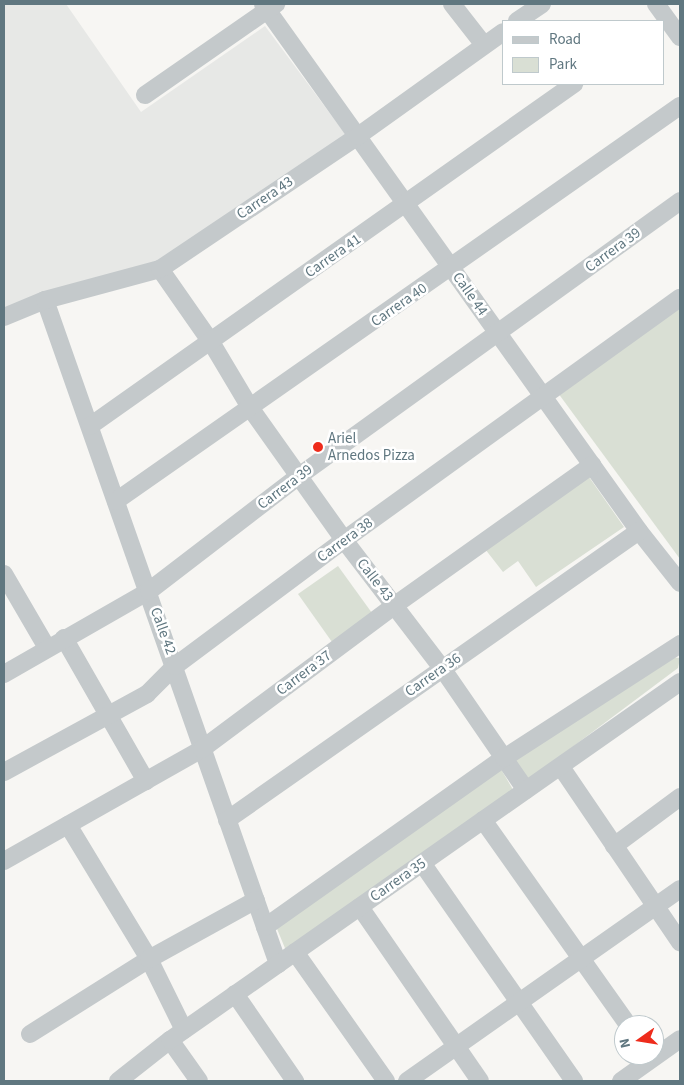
<!DOCTYPE html>
<html>
<head>
<meta charset="utf-8">
<style>
	body { margin:0 }
	#map { position:relative; width:684px; height:1085px; overflow:hidden; background:#f7f6f3; font-family:"Source Sans 3",sans-serif }
	div>[style] { position:absolute }
	.built>* { inset:0; background:#e7e8e6 }
	.green>* { inset:0; background:#d9dfd4 }
	.street>* { height:18px; margin:-9px; padding:0 9px; transform-origin:9px; border-radius:9px; background:#c4c9cb }
	.dots>* { width:14px; height:14px; translate:-50% -50%; box-sizing:border-box; border:2px solid #fff; border-radius:50% }
	span { translate:-50% -50%; white-space:nowrap; text-align:center; line-height:1.15; -webkit-text-stroke:5px #fff; paint-order:stroke }
	.street-label { font-size:15px; color:#607780 }
	.poi-label { font-size:15px; color:#607780 }
	.left { translate:0 -50%; text-align:left }
	.frame { position:absolute; inset:0; border:5px solid #607780; pointer-events:none }
	.legend { position:absolute; left:502px; top:20px; width:162px; height:65px; box-sizing:border-box; background:#fff; border:1px solid #bfc9cc; margin:0; padding:6px 9px; list-style:none; font-size:15px; color:#607780 }
	.legend li { display:flex; align-items:center; gap:10px; height:25px }
	.legend b { width:25px; border:1px solid #bfc9cc }
	.north { position:absolute; left:614px; top:1015px; width:50px; height:50px; box-sizing:border-box; background:#fff; border:1px solid #bfc9cc; border-radius:50%; rotate:257deg; font-size:14px; font-weight:700; line-height:20px; text-align:center; color:#607780 }
	.north::after { content:''; display:block; margin:auto; width:18px; height:22px; background:#ee2c1c; clip-path:polygon(50% 0,100% 100%,50% 72%,0 100%) }
</style>
</head>
<body>
<div id="map">
	<div class="built">
		<i style="clip-path:polygon(4px 4px,66px 4px,141px 112px,265px 26px,346px 135px,159px 273px,26px 313px,4px 323px)"></i>
	</div>
	<div class="green">
		<i style="clip-path:polygon(680px 299px,680px 559px,558px 393px)"></i>
		<i style="clip-path:polygon(589px 477px,624px 527px,536px 587px,518px 561px,503px 572px,485px 549px)"></i>
		<i style="clip-path:polygon(338px 566px,372px 613px,332px 642px,298px 594px)"></i>
		<i style="clip-path:polygon(668px 657px,680px 658px,678px 668px,527px 781px,511px 758px)"></i>
		<i style="clip-path:polygon(499px 766px,515px 793px,287px 953px,275px 924px)"></i>
	</div>
	<div class="street">
		<i style="left:263px;top:4px;width:647px;rotate:54.49deg"></i>
		<i style="left:639px;top:531px;width:66px;rotate:51.7deg"></i>
		<i style="left:452px;top:4px;width:52px;rotate:52deg"></i>
		<i style="left:656px;top:4px;width:41px;rotate:54deg"></i>
		<i style="left:517px;top:21px;width:30px;rotate:-34deg"></i>
		<i style="left:145px;top:95px;width:160px;rotate:-34.8deg"></i>
		<i style="left:160px;top:269px;width:89px;rotate:55.1deg"></i>
		<i style="left:211px;top:342px;width:78px;rotate:59.2deg"></i>
		<i style="left:251px;top:409px;width:161px;rotate:54.6deg"></i>
		<i style="left:344px;top:540px;width:161px;rotate:52.6deg"></i>
		<i style="left:442px;top:668px;width:148px;rotate:55.5deg"></i>
		<i style="left:45px;top:300px;width:704px;rotate:70.66deg"></i>
		<i style="left:4px;top:317px;width:44px;rotate:-22.5deg"></i>
		<i style="left:45px;top:300px;width:119px;rotate:-15.1deg"></i>
		<i style="left:160px;top:269px;width:239px;rotate:-33.9deg"></i>
		<i style="left:358px;top:136px;width:178px;rotate:-35.6deg"></i>
		<i style="left:90px;top:426px;width:593px;rotate:-35.25deg"></i>
		<i style="left:116px;top:501px;width:689px;rotate:-35.01deg"></i>
		<i style="left:4px;top:574px;width:86px;rotate:59.8deg"></i>
		<i style="left:64px;top:638px;width:165px;rotate:60.2deg"></i>
		<i style="left:4px;top:674px;width:167px;rotate:-29.8deg"></i>
		<i style="left:149px;top:591px;width:189px;rotate:-37.5deg"></i>
		<i style="left:299px;top:476px;width:470px;rotate:-35.8deg"></i>
		<i style="left:561px;top:767px;width:212px;rotate:55.8deg"></i>
		<i style="left:4px;top:772px;width:163px;rotate:-28.6deg"></i>
		<i style="left:147px;top:694px;width:40px;rotate:-45deg"></i>
		<i style="left:175px;top:666px;width:211px;rotate:-36.7deg"></i>
		<i style="left:344px;top:540px;width:414px;rotate:-35.8deg"></i>
		<i style="left:227px;top:820px;width:503px;rotate:-35.05deg"></i>
		<i style="left:483px;top:820px;width:251px;rotate:54.7deg"></i>
		<i style="left:68px;top:825px;width:157px;rotate:58.8deg"></i>
		<i style="left:149px;top:959px;width:79px;rotate:63.8deg"></i>
		<i style="left:614px;top:846px;width:82px;rotate:-36.6deg"></i>
		<i style="left:4px;top:861px;width:227px;rotate:-29.5deg"></i>
		<i style="left:202px;top:749px;width:241px;rotate:-36.7deg"></i>
		<i style="left:395px;top:605px;width:242px;rotate:-35.4deg"></i>
		<i style="left:422px;top:863px;width:266px;rotate:55.1deg"></i>
		<i style="left:360px;top:907px;width:211px;rotate:55.4deg"></i>
		<i style="left:265px;top:927px;width:293px;rotate:-35.3deg"></i>
		<i style="left:504px;top:758px;width:210px;rotate:-32.9deg"></i>
		<i style="left:295px;top:952px;width:158px;rotate:54.8deg"></i>
		<i style="left:235px;top:994px;width:106px;rotate:55.4deg"></i>
		<i style="left:30px;top:1034px;width:141px;rotate:-32.2deg"></i>
		<i style="left:149px;top:959px;width:122px;rotate:-28.9deg"></i>
		<i style="left:170px;top:1040px;width:50px;rotate:54.7deg"></i>
		<i style="left:118px;top:1081px;width:66px;rotate:-38.3deg"></i>
		<i style="left:170px;top:1040px;width:623px;rotate:-35.07deg"></i>
		<i style="left:407px;top:1081px;width:334px;rotate:-35.1deg"></i>
		<i style="left:621px;top:1081px;width:72px;rotate:-35.4deg"></i>
	</div>
	<div class="dots">
		<i style="left:318px;top:447px;background:#ee2c1c"></i>
	</div>
	<div class="street-label">
		<span style="left:265px;top:198px;rotate:-34deg">Carrera 43</span>
		<span style="left:613px;top:250px;rotate:-36deg">Carrera 39</span>
		<span style="left:333px;top:256px;rotate:-35deg">Carrera 41</span>
		<span style="left:470px;top:294px;rotate:55deg">Calle 44</span>
		<span style="left:399px;top:305px;rotate:-35deg">Carrera 40</span>
		<span style="left:285px;top:487px;rotate:-37deg">Carrera 39</span>
		<span style="left:345px;top:540px;rotate:-36deg">Carrera 38</span>
		<span style="left:375px;top:580px;rotate:52deg">Calle 43</span>
		<span style="left:163px;top:631px;rotate:70deg">Calle 42</span>
		<span style="left:304px;top:673px;rotate:-37deg">Carrera 37</span>
		<span style="left:433px;top:675px;rotate:-35deg">Carrera 36</span>
		<span style="left:398px;top:880px;rotate:-35deg">Carrera 35</span>
	</div>
	<div class="poi-label">
		<span class="left" style="left:328px;top:447px">Ariel<br>Arnedos Pizza</span>
	</div>
	<div class="frame"></div>
	<ul class="legend">
	<li><b style="height:6px;background:#c4c9cb"></b>Road</li>
	<li><b style="height:14px;background:#d9dfd4"></b>Park</li>
	</ul>
	<div class="north">N</div>
</div>
</body>
</html>
